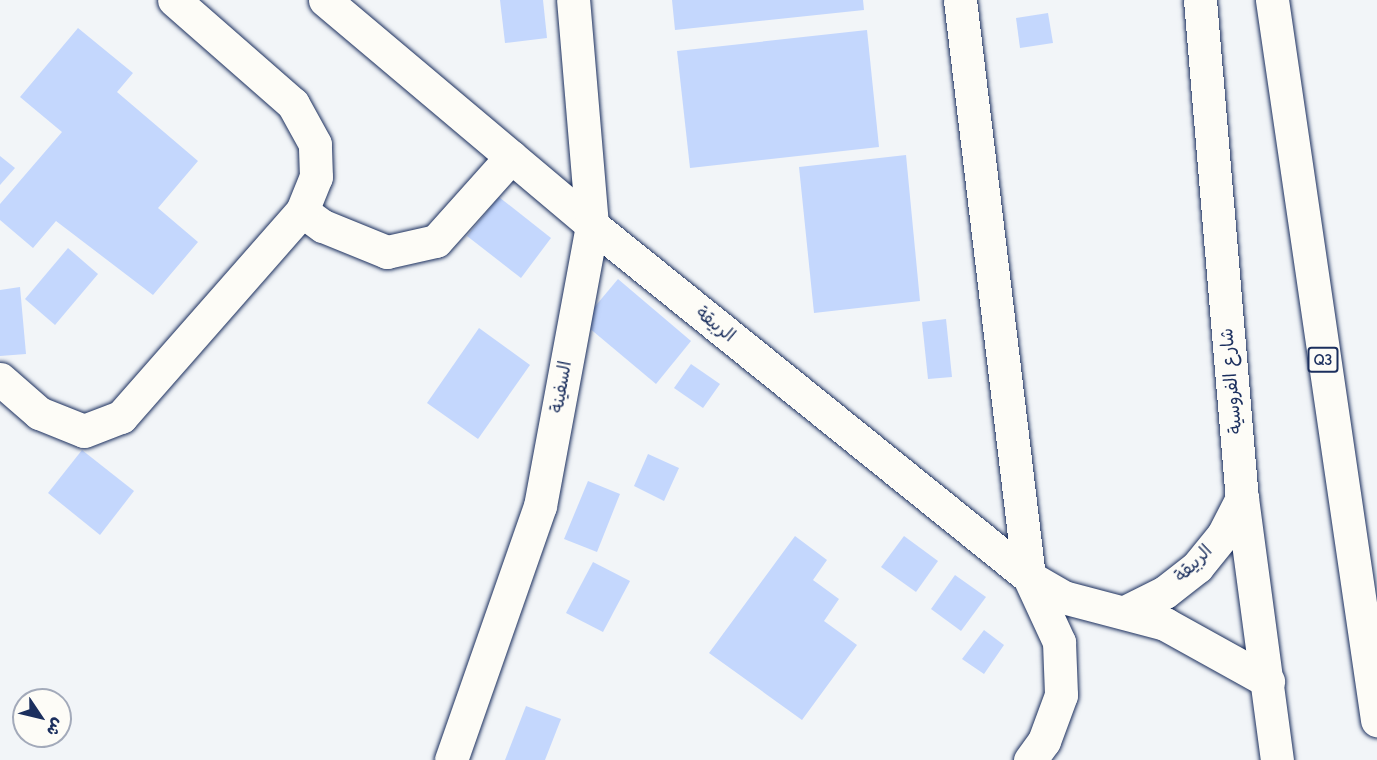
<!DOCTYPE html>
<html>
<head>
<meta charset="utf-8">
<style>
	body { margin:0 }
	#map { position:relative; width:1377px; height:760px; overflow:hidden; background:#f2f5f8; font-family:"Comic Neue","Playpen Sans Arabic",sans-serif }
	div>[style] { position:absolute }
	.building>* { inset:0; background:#c4d7fd }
	.roads { filter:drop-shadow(0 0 2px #1b2f5e) drop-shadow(0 0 2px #1b2f5e) }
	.minor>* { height:33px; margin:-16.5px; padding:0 16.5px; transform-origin:16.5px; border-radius:16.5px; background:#fdfcf7 }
	.secondary>* { height:33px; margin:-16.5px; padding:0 16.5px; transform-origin:16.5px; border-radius:16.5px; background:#fdfcf7 }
	.trunk>* { height:33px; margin:-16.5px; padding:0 16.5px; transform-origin:16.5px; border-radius:16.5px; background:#fdfcf7 }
	span { translate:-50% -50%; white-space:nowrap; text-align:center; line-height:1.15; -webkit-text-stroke:4.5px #fdfcf7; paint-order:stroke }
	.shield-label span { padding:2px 4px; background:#fdfcf7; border:2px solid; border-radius:4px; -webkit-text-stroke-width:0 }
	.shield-label { font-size:16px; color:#1b2f5e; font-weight:700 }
	.street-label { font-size:18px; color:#1b2f5e }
	.north { position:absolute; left:12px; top:688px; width:60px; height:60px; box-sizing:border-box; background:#fdfcf7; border:2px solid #a3aaba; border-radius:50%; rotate:125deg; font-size:16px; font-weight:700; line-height:24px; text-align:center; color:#1b2f5e }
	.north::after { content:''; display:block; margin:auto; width:21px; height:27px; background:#1b2f5e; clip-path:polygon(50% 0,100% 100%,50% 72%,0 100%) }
</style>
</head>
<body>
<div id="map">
	<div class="building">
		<i style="clip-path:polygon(500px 0,543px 0,547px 38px,505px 43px)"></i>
		<i style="clip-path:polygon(672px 0,863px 0,864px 10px,675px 30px)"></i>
		<i style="clip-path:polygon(1048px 13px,1053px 43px,1020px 48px,1016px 18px)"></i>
		<i style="clip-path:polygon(78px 28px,133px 73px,117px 92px,198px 161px,158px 208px,198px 242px,153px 295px,56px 221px,33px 248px,0 220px,0 204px,62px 132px,20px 97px)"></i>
		<i style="clip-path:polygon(867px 30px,879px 147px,690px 168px,677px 51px)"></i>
		<i style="clip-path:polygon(906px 155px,920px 301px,814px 313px,799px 167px)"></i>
		<i style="clip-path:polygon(0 156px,15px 168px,0 185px)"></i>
		<i style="clip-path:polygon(499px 197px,551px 238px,521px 278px,467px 236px)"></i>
		<i style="clip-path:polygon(68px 248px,98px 274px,55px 325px,25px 299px)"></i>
		<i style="clip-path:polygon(618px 279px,691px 341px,656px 384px,582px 322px)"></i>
		<i style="clip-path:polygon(20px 287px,26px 354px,0 356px,0 290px)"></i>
		<i style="clip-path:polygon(946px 319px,952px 377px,928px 379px,922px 322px)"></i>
		<i style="clip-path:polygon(479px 328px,530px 365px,478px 439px,427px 403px)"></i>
		<i style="clip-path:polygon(691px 364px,720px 384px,703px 408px,674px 388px)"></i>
		<i style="clip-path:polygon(82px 450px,134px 491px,100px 535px,48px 493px)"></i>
		<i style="clip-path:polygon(648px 454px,679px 468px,664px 501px,634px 486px)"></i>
		<i style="clip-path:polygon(588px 481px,620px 494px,597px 552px,564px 539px)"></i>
		<i style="clip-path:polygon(795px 536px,827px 560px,813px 580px,839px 599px,824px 621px,857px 645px,802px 720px,709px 653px)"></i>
		<i style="clip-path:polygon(904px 536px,938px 561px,916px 592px,881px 567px)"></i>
		<i style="clip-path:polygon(593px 562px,630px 581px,603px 632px,566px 613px)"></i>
		<i style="clip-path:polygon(955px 575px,986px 597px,961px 631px,931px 609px)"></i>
		<i style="clip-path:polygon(984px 630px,1004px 645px,984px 674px,962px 659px)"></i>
		<i style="clip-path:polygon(526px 706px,561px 719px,545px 760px,505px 760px)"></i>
	</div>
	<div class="roads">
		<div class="minor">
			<i style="left:325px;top:0;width:349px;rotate:40.1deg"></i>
			<i style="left:592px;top:225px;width:561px;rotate:38.85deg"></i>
			<i style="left:1029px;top:577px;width:39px;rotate:30deg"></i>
			<i style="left:1063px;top:597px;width:106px;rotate:14.8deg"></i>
			<i style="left:1165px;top:624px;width:118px;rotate:29deg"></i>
			<i style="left:960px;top:0;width:581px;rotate:83.18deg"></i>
			<i style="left:1029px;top:577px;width:72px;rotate:65.2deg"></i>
			<i style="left:1059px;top:642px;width:53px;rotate:87.8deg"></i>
			<i style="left:1061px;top:695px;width:49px;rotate:110.3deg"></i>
			<i style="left:1044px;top:741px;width:24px;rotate:126deg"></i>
			<i style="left:302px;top:211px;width:26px;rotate:36deg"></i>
			<i style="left:323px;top:226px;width:69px;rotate:22.1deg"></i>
			<i style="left:387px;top:252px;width:50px;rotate:-12.7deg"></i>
			<i style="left:436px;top:241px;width:113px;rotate:-48.2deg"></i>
			<i style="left:0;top:379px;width:52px;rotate:41.1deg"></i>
			<i style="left:39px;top:413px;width:48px;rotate:21.8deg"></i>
			<i style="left:84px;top:431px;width:40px;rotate:-21deg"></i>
			<i style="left:121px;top:417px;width:274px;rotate:-48.7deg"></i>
			<i style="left:302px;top:211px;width:37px;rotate:-68deg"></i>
			<i style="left:316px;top:177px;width:33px;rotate:-92deg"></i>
			<i style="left:315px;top:144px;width:46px;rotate:-118.8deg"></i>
			<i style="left:293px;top:104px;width:158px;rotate:-138.8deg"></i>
			<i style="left:1127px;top:611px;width:42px;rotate:-26.6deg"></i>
			<i style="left:1165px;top:592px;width:41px;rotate:-38deg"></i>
			<i style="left:1197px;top:567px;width:41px;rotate:-50.9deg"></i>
			<i style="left:1223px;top:535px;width:42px;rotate:-62.8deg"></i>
			<i style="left:451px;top:760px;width:269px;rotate:-70.7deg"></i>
			<i style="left:540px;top:506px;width:286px;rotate:-79.5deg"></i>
			<i style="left:592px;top:225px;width:226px;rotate:-94.8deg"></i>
		</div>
		<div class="secondary">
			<i style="left:1200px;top:0;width:500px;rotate:85.2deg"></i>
			<i style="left:1242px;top:498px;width:264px;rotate:82.4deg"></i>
		</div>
		<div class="trunk">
			<i style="left:1272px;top:0;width:728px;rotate:81.7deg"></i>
		</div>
	</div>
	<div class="shield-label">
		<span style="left:1323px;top:360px">Q3</span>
	</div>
	<div class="street-label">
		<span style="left:715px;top:325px;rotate:39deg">الربيقة</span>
		<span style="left:1232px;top:381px;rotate:-95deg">شارع الفروسية</span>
		<span style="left:562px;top:387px;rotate:-80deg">السفينة</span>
		<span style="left:1194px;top:564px;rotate:-45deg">الربيقة</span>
	</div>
	<div class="north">ش</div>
</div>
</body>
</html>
